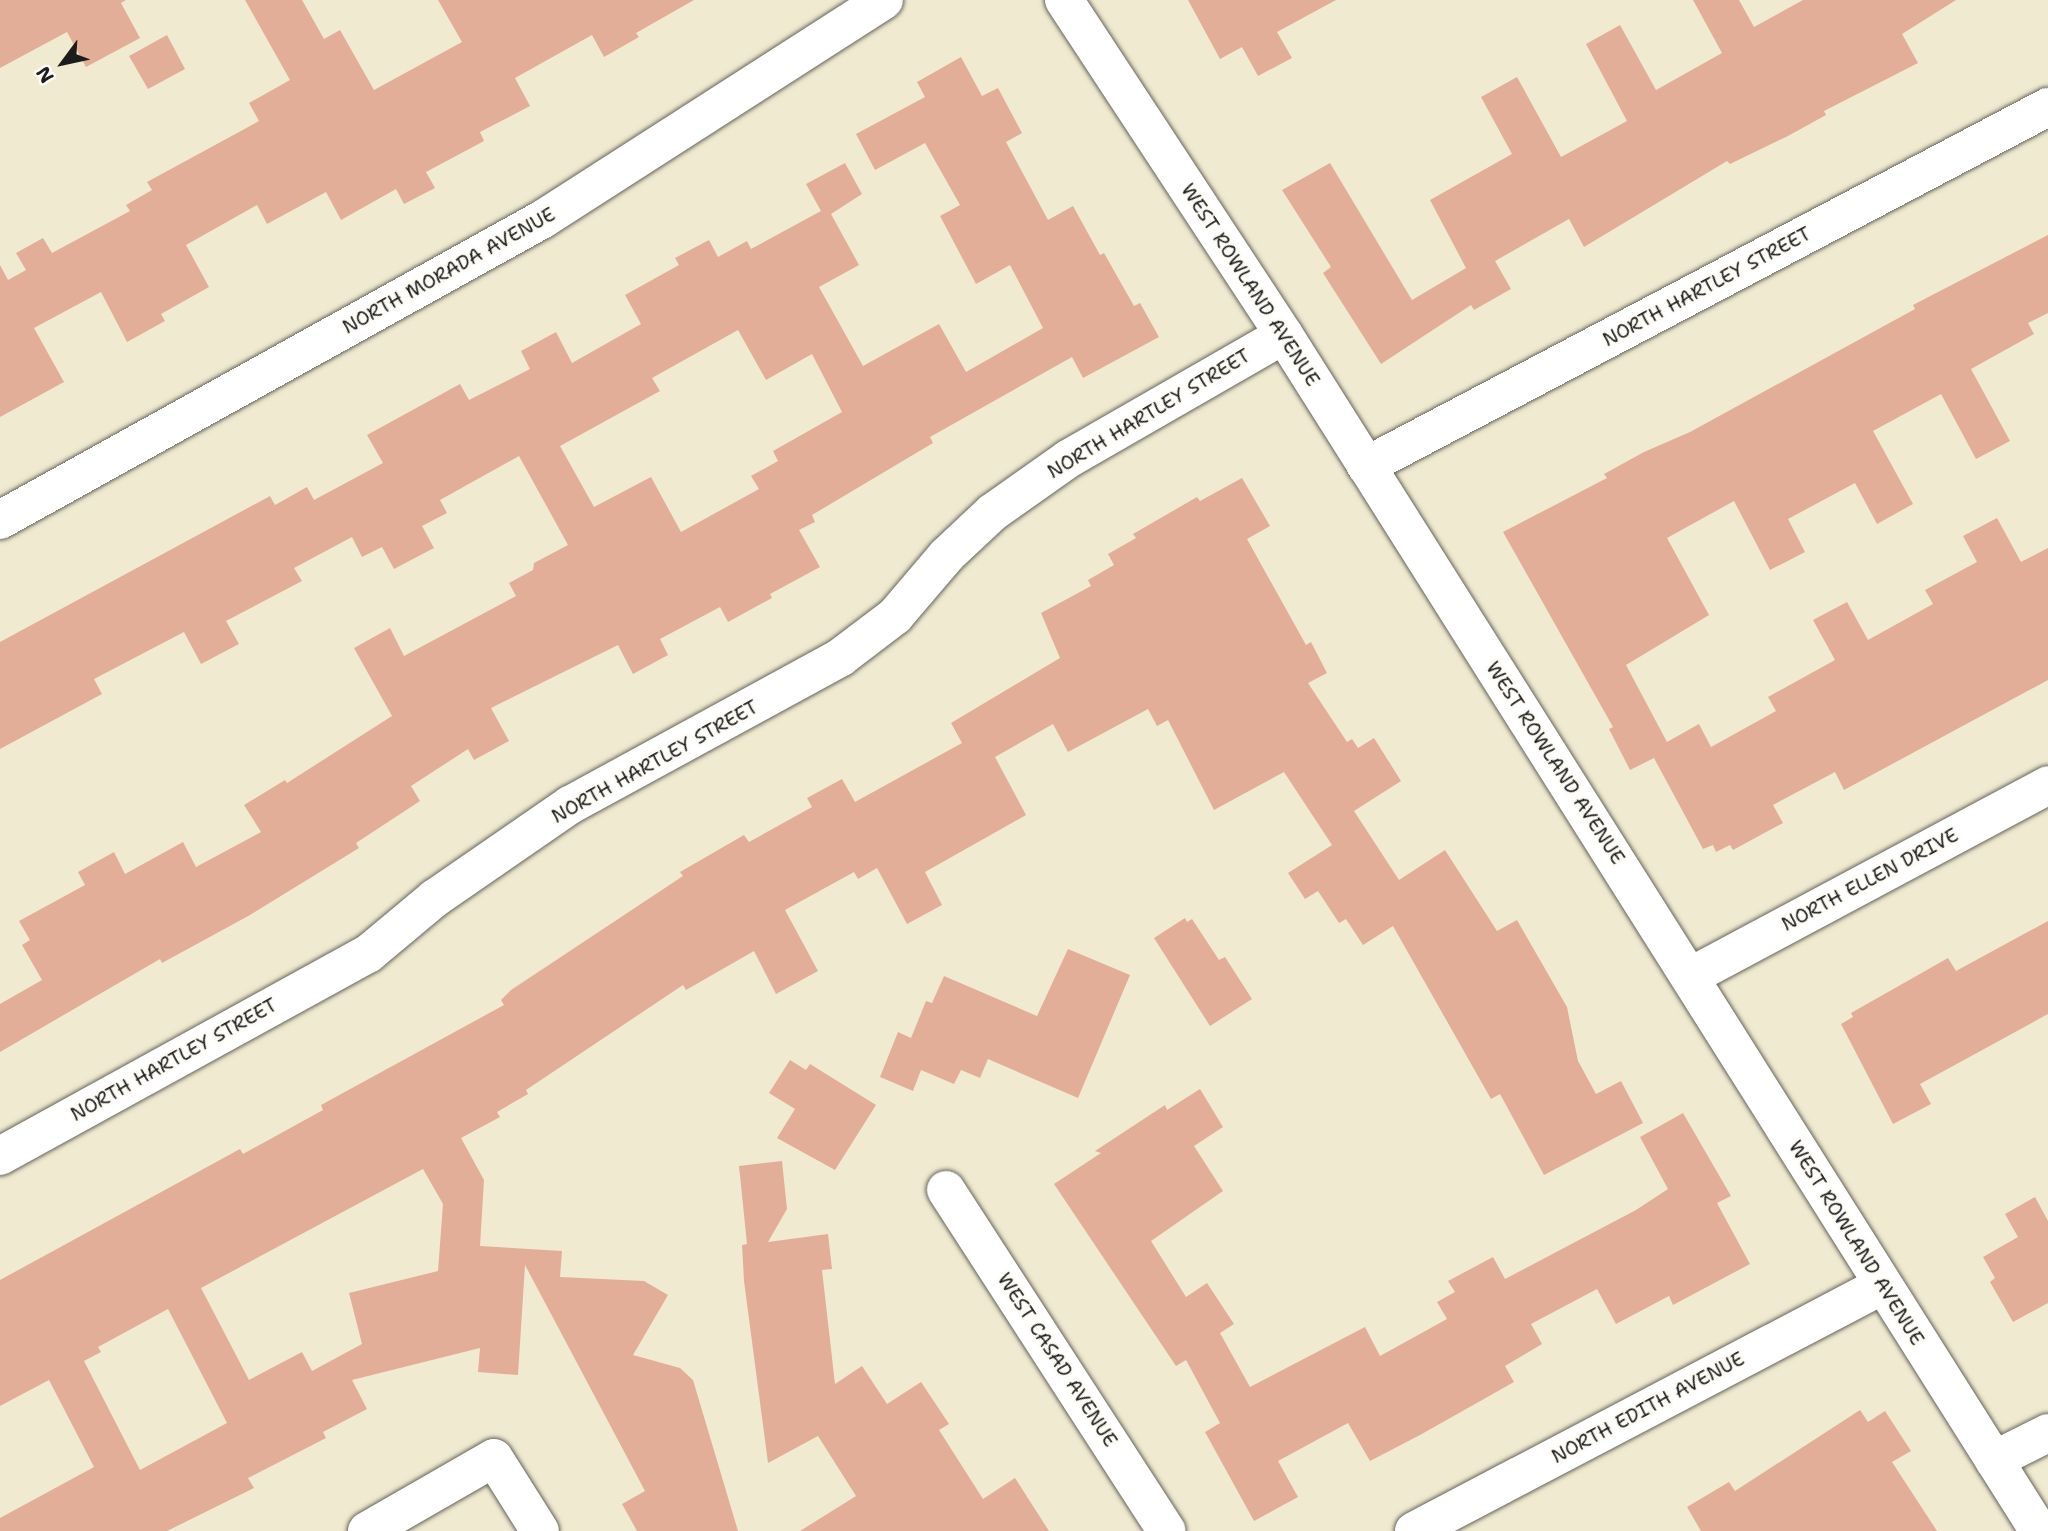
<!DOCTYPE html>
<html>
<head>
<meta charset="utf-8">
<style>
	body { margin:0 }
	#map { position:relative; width:2048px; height:1531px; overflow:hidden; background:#f0ead1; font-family:"Shantell Sans",sans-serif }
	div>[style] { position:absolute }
	.building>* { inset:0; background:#e3ae97 }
	.roads { filter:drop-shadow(0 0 2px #66645b) drop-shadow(0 0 2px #66645b) }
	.minor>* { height:38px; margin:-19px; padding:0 19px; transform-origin:19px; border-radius:19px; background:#fff }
	.tertiary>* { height:38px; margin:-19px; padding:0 19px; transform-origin:19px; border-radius:19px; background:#fff }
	span { translate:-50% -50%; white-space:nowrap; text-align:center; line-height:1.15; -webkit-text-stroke:6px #fdfcf7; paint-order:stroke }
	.street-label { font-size:19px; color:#1c1c1c }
	.north { position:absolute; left:28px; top:28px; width:70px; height:70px; -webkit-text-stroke:5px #fdfcf7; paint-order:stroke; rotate:237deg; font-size:19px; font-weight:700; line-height:28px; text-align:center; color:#1c1c1c }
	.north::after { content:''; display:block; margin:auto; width:24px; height:32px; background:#1c1c1c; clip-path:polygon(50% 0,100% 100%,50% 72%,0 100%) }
</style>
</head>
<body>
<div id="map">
	<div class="building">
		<i style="clip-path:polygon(0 0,126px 0,121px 3px,140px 38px,86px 67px,67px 32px,0 68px)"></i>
		<i style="clip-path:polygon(245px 0,302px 0,324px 39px,340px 30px,374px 90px,462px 42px,438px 0,694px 0,636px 33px,639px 37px,604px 57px,592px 35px,515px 78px,530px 106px,480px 132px,484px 141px,426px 172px,435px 188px,404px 204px,396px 189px,341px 220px,326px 192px,267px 224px,257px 205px,186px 245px,209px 287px,161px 314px,165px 321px,127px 342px,101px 292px,34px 328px,64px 382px,0 417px,0 265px,8px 280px,26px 270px,16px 253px,43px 238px,52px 253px,130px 211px,126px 205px,152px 190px,147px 182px,259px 121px,249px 103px,290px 80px)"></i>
		<i style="clip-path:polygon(1188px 0,1336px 0,1277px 32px,1292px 58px,1258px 76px,1242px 47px,1220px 59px)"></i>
		<i style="clip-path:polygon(1693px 0,1739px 0,1754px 27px,1803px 0,1956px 0,1902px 34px,1918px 63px,1824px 111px,1826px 115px,1788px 136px,1730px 164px,1727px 161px,1584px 247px,1569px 219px,1495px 261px,1511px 289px,1474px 310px,1471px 305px,1381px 364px,1323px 273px,1331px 267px,1282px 190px,1330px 163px,1412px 300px,1466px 268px,1430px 200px,1512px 154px,1481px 97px,1517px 77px,1561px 157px,1627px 121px,1586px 44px,1620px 25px,1656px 90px,1722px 53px)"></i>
		<i style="clip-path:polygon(167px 35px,185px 69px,148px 89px,129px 56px)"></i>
		<i style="clip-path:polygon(evenodd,961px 57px,982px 96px,998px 88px,1022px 133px,1006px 142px,1048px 220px,1073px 206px,1100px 255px,1104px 253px,1134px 306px,1140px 303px,1159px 337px,1083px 378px,1072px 357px,930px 437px,933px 443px,812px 515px,815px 522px,799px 530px,820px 567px,770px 594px,772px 598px,728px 622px,720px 607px,660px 639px,668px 655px,633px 674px,618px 645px,491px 708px,509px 741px,474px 760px,468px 749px,411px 786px,420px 801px,356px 843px,359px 848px,250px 915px,162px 963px,160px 959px,0 1052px,0 1004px,42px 980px,22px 945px,30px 940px,19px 921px,85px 885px,78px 872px,114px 852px,125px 874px,183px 842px,196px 867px,261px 832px,244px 805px,285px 780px,287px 783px,392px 716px,354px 648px,390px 628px,404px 656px,516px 596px,509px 583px,533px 570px,534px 563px,568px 545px,519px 456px,440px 500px,447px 513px,422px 526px,434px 548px,394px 569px,382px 547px,362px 557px,352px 537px,294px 568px,302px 581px,226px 621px,239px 644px,201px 664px,184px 632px,94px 679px,102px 694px,0 749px,0 642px,270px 496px,275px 505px,307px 487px,314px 500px,383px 463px,367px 435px,460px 384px,469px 400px,530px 369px,521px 351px,556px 332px,572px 363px,641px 324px,625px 295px,679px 265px,675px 258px,709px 240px,718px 257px,747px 241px,751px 249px,821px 211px,806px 184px,845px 163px,862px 194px,831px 214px,859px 265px,819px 287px,863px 366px,939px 324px,966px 372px,1043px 328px,1010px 265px,976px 284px,940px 216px,960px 205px,925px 143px,875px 170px,856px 134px,925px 97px,917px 82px,961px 57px,738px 330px,766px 380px,812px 354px,842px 412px,773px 451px,778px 461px,751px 476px,759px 489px,681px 532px,651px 477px,594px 507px,560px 446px,660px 391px,652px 378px,738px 330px)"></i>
		<i style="clip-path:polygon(2048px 235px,2048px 313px,2028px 323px,2034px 334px,1971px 369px,2010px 441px,1976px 459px,1941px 394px,1873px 431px,1913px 504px,1877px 524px,1855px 483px,1788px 519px,1805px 552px,1770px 570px,1734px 501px,1667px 538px,1709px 615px,1626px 665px,1667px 742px,1699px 724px,1711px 747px,1776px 711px,1768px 697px,1835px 660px,1813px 620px,1847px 602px,1868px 640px,1933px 604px,1925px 590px,1977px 562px,1963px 536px,1997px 518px,2021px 562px,2048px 548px,2048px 680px,1844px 790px,1835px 772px,1773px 805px,1783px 823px,1733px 850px,1730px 845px,1716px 852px,1713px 845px,1703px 849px,1654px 758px,1630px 770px,1609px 729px,1613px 727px,1503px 532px,1607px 478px,1604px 474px,1644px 452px,1690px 432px,1915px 309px,1913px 305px)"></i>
		<i style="clip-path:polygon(evenodd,1242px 478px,1270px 526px,1247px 539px,1306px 645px,1311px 642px,1327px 673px,1308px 683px,1347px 742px,1352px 739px,1358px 748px,1374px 738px,1401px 781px,1354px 811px,1399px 880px,1445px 850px,1497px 931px,1517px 920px,1567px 1007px,1578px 1061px,1596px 1094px,1621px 1081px,1643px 1123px,1544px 1175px,1500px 1094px,1491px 1099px,1393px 926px,1363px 945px,1346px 919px,1339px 923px,1318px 891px,1305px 899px,1288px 873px,1332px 845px,1284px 772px,1214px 810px,1168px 720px,1157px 726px,1148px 709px,1068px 752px,1053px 724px,995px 757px,1026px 815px,925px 872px,942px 905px,907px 924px,877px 868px,858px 879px,854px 872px,785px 910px,818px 971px,776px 994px,754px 951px,686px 990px,683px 985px,526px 1090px,528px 1094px,497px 1112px,500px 1117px,461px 1138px,484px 1180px,480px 1246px,562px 1251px,560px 1277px,644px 1281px,668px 1295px,633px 1355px,680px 1368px,693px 1380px,738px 1531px,637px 1531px,622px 1504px,645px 1491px,525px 1265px,518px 1375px,478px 1372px,480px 1348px,352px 1380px,367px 1409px,323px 1432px,326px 1438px,248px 1478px,254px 1488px,167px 1531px,0 1531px,0 1518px,94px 1467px,49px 1380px,0 1406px,0 1280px,240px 1149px,243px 1154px,323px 1110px,321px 1105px,504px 1005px,501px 1000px,511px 990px,683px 876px,680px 872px,744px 835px,749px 842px,812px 807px,807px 798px,842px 779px,855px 802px,962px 743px,951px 723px,1060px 658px,1041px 613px,1091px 586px,1088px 580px,1114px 565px,1108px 554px,1136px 538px,1133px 534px,1197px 497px,1200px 501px,1242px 478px,423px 1169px,443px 1204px,438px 1271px,349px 1293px,362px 1344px,312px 1371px,302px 1352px,249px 1380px,201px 1288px,423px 1169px,1242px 478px,168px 1309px,227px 1423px,140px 1470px,84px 1361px,101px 1352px,98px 1347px,168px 1309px)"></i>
		<i style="clip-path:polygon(1185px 918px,1187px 922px,1192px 919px,1219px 960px,1225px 957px,1252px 999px,1210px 1026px,1154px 938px)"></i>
		<i style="clip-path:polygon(2048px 921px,2048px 1014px,1920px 1084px,1931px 1104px,1893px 1124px,1841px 1024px,1853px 1017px,1851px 1013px,1948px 958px,1956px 971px)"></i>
		<i style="clip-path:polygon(1068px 949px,1130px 975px,1078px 1098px,988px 1059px,980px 1078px,961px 1070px,954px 1084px,921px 1070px,913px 1091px,880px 1077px,898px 1032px,911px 1038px,926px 1001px,932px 1003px,944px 976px,1037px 1016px)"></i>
		<i style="clip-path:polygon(790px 1060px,806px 1070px,810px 1064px,876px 1105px,835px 1170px,777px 1138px,795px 1109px,769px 1093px)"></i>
		<i style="clip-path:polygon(1200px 1089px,1223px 1127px,1194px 1146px,1223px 1191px,1151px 1241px,1186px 1297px,1207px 1283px,1234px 1324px,1220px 1333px,1250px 1387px,1365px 1327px,1380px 1356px,1447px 1319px,1437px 1302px,1455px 1292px,1448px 1281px,1493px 1257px,1505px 1279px,1636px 1210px,1668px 1189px,1640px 1137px,1683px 1113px,1731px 1196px,1717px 1203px,1750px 1264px,1673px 1305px,1669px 1296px,1616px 1324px,1597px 1289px,1531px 1324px,1542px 1344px,1505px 1366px,1514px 1382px,1420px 1435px,1370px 1461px,1348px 1423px,1278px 1461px,1298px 1497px,1254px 1521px,1205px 1432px,1220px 1423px,1186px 1360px,1176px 1366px,1054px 1184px,1101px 1153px,1095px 1151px,1165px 1105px,1167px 1110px)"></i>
		<i style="clip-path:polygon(782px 1161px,787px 1209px,768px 1242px,828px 1234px,832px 1269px,822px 1270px,835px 1384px,862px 1366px,887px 1404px,921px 1382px,949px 1424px,939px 1430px,983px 1499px,1015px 1478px,1049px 1531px,800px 1531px,856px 1496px,818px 1436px,768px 1463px,744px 1281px,742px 1245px,747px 1244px,739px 1166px)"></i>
		<i style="clip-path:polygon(2035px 1197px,2048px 1221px,2048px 1303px,2013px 1322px,1990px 1282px,1995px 1278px,1983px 1257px,2018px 1237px,2005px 1214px)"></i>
		<i style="clip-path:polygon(1860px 1410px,1868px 1422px,1885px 1411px,1911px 1451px,1892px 1462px,1937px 1531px,1701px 1531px,1687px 1507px,1729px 1482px,1735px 1491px)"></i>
	</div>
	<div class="roads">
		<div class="minor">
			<i style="left:1366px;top:466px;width:771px;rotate:-27.76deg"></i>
			<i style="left:0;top:520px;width:621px;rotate:-29deg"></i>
			<i style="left:543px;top:219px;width:405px;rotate:-32.7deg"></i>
			<i style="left:1691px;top:976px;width:405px;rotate:-28.1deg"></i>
			<i style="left:0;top:1156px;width:420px;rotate:-28.8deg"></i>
			<i style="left:368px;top:954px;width:87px;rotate:-39.9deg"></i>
			<i style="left:435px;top:898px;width:164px;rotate:-34.6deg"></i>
			<i style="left:570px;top:805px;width:309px;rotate:-28.6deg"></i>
			<i style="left:841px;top:657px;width:68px;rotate:-37.2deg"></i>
			<i style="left:895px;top:616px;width:80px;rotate:-49.6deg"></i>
			<i style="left:947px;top:555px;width:63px;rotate:-43.1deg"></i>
			<i style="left:993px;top:512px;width:92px;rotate:-35.2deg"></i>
			<i style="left:1068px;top:459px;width:249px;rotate:-29.9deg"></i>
			<i style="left:946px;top:1190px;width:406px;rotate:57.1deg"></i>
			<i style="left:1994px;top:1460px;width:60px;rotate:-26.6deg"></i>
			<i style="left:367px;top:1531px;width:146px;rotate:-29.9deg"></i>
			<i style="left:494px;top:1458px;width:86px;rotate:57.8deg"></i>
			<i style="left:1414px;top:1531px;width:527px;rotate:-27.68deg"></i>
		</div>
		<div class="tertiary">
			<i style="left:1064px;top:0;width:401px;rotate:56.7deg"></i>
			<i style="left:1284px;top:335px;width:1414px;rotate:57.74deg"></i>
		</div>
	</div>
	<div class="street-label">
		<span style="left:449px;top:271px;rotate:-29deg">NORTH MORADA AVENUE</span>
		<span style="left:1250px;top:285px;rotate:57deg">WEST ROWLAND AVENUE</span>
		<span style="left:1707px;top:287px;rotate:-28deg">NORTH HARTLEY STREET</span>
		<span style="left:1149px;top:414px;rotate:-31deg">NORTH HARTLEY STREET</span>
		<span style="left:655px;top:762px;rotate:-29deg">NORTH HARTLEY STREET</span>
		<span style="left:1555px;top:763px;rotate:57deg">WEST ROWLAND AVENUE</span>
		<span style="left:1870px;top:880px;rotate:-28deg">NORTH ELLEN DRIVE</span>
		<span style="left:174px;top:1060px;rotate:-29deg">NORTH HARTLEY STREET</span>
		<span style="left:1856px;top:1243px;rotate:58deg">WEST ROWLAND AVENUE</span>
		<span style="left:1057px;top:1360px;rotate:57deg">WEST CASAD AVENUE</span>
		<span style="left:1648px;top:1408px;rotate:-28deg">NORTH EDITH AVENUE</span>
	</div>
	<div class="north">N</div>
</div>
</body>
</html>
